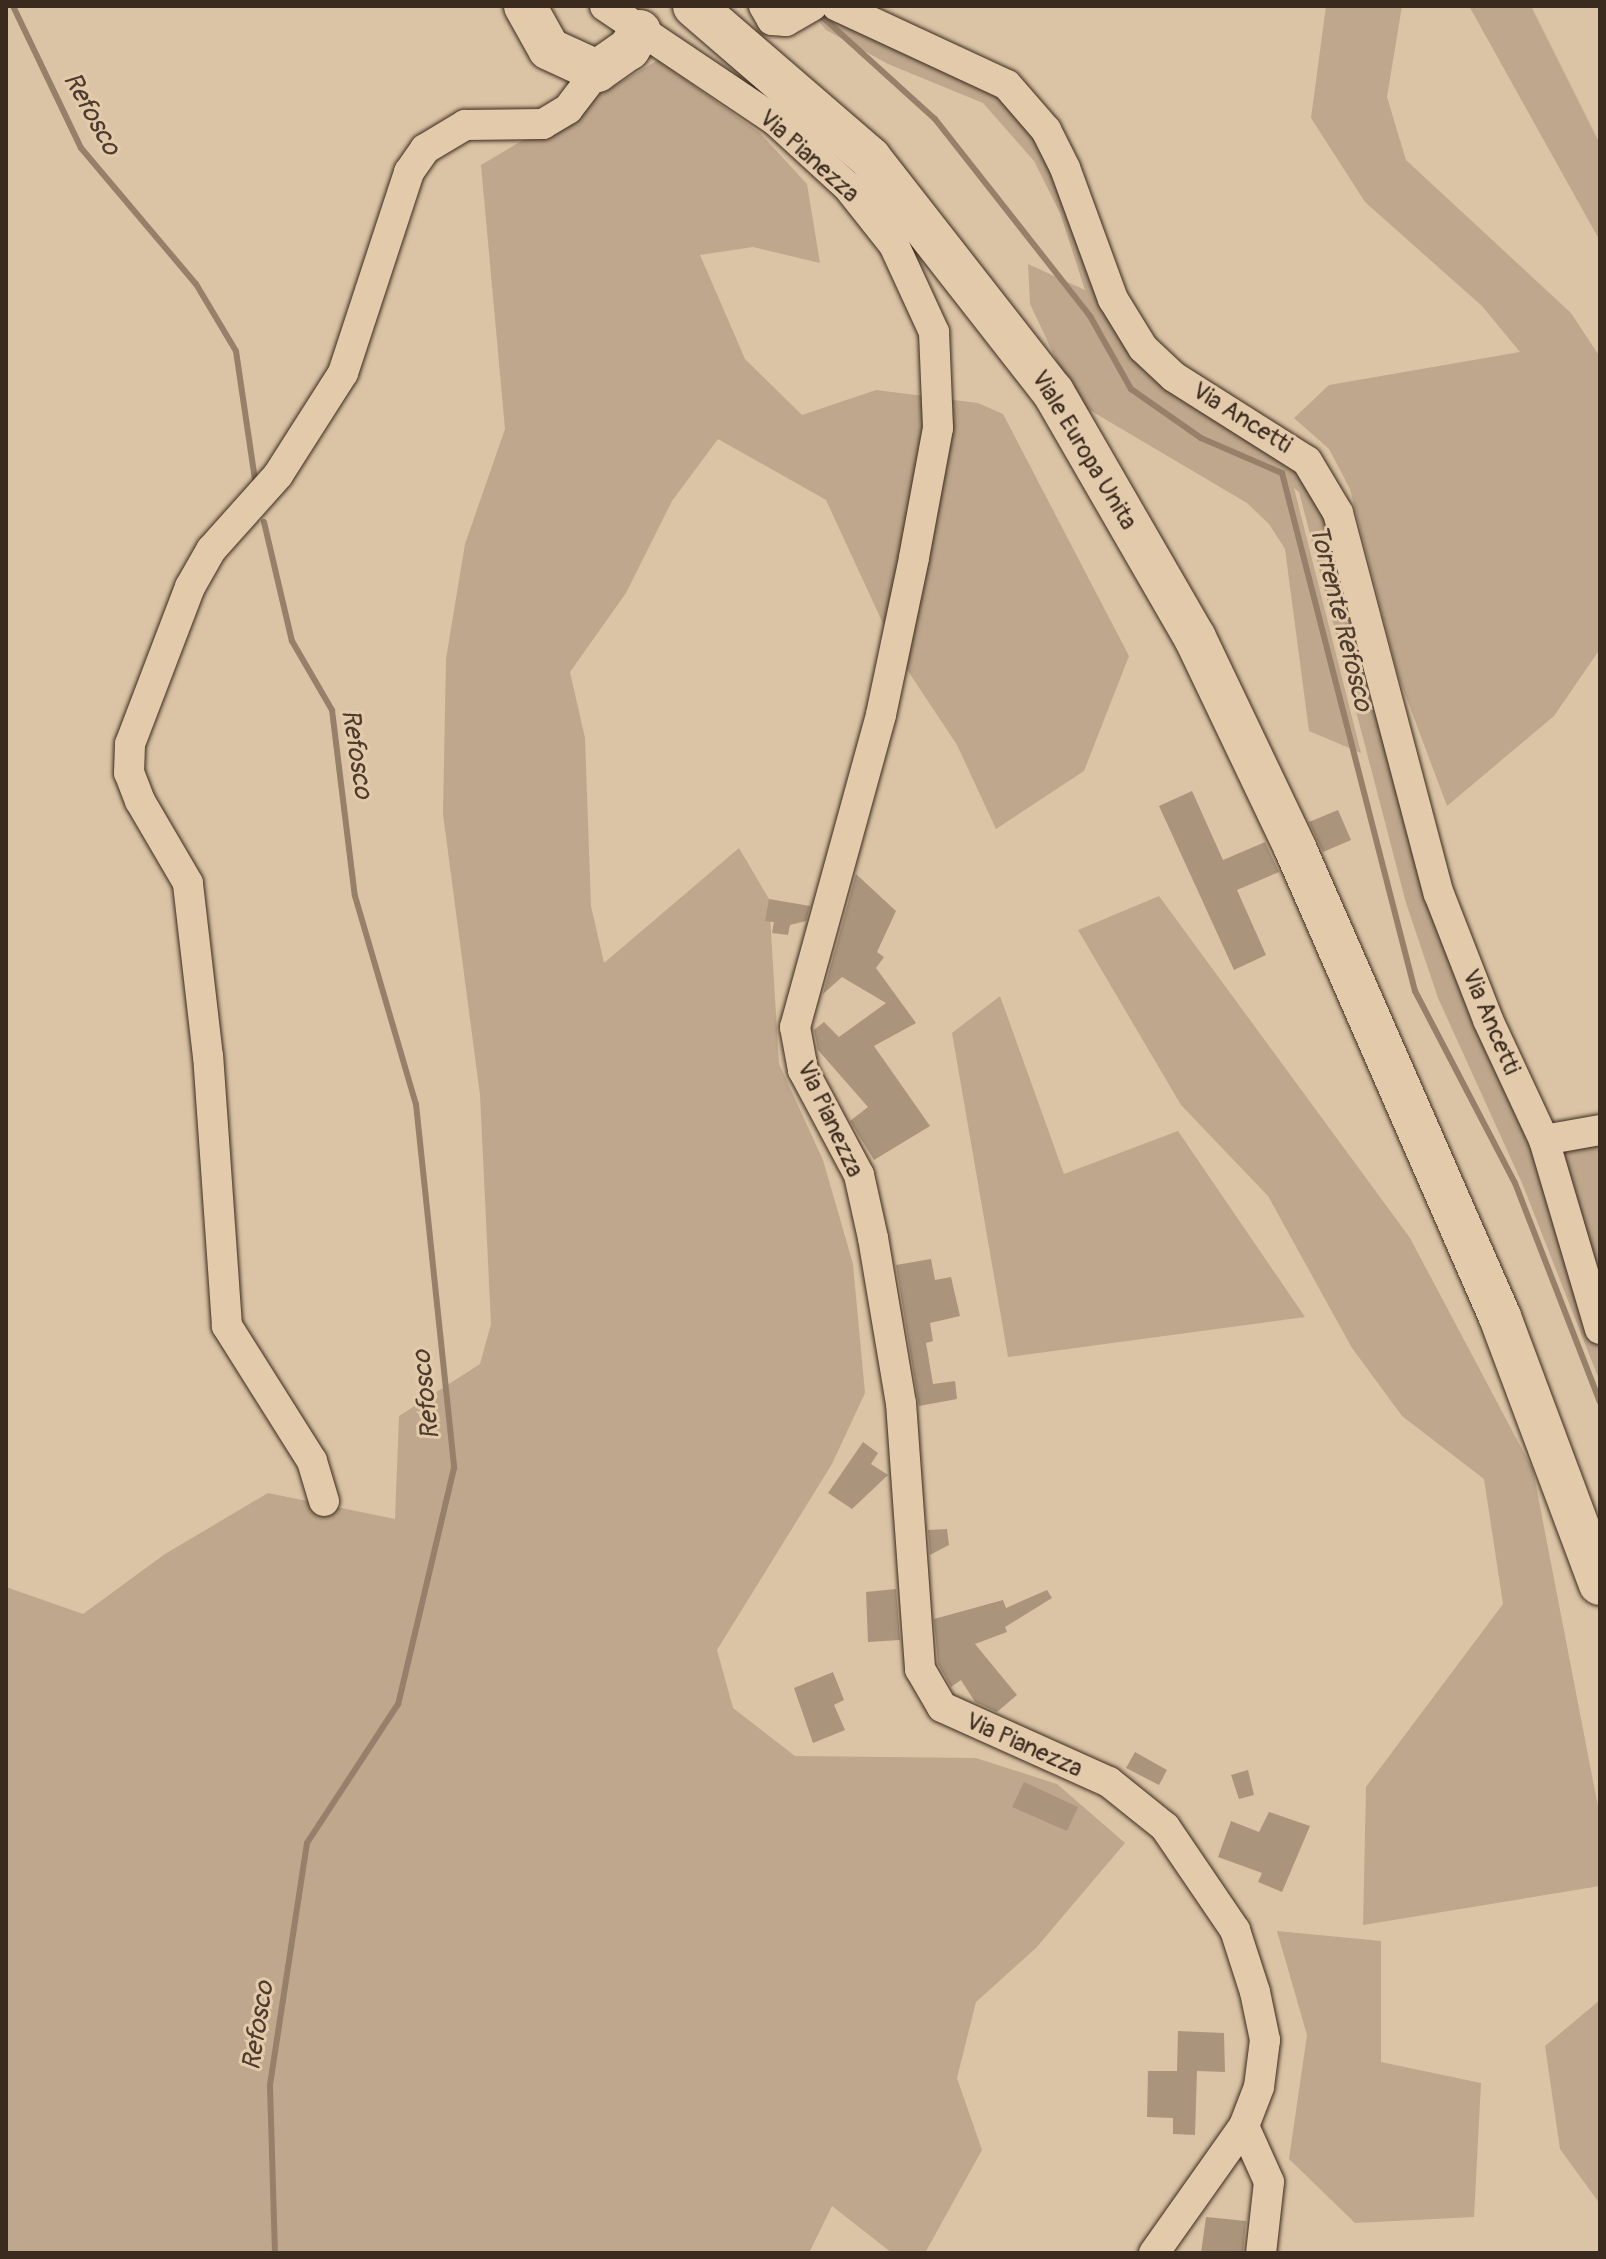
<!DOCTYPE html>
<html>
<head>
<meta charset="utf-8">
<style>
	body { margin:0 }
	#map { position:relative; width:1606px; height:2259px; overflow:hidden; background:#dbc4a5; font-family:Pangolin,sans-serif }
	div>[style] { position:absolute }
	.green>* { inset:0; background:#bea78c }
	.stream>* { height:6px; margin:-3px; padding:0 3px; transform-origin:3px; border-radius:3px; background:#96806a }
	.building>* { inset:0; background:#aa947c }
	.roads { filter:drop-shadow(0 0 2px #3b2a1e) drop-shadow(0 0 2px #3b2a1e) }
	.minor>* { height:30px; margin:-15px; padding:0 15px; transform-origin:15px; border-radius:15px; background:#e2caab }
	.highway>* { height:42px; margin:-21px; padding:0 21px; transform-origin:21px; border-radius:21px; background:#e2caab }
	span { translate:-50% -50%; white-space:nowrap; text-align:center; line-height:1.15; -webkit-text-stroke:6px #e2caab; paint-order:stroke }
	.street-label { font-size:24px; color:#3b2a1e }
	.water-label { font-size:26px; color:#4d3b2d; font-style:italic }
	.frame { position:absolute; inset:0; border:8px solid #3b2a1e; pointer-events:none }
</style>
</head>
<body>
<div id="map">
	<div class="green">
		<i style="clip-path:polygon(827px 6px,995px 90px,1050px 158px,1099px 298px,1280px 446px,1321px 501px,1370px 688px,1539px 1134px,1600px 1134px,1600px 1382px,1522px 1183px,1438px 998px,1406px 903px,1299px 492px,1294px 488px,1361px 753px,1309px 731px,1285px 549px,1269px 524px,1247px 503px,1076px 402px,1030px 304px,1028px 264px,1085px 290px,1060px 213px,1034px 161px,983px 103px,888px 64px,826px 30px,811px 12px)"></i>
		<i style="clip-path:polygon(1326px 6px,1402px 6px,1387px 97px,1406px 160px,1571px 313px,1600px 357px,1600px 649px,1554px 716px,1447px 806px,1399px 678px,1350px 489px,1329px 449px,1294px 418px,1329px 385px,1520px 352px,1482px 306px,1365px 202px,1311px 118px)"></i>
		<i style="clip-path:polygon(1469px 6px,1531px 6px,1600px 144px,1600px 241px)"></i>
		<i style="clip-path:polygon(658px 60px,760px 133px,807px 184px,820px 263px,753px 247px,700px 255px,745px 359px,802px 415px,876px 390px,978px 403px,1003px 414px,1129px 656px,1084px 771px,996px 829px,957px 745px,898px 656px,826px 500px,718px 439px,672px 501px,626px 593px,570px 672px,585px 738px,591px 906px,604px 963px,739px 848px,769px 899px,779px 1064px,823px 1160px,853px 1264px,865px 1393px,832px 1464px,717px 1650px,733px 1708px,795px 1756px,976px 1758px,1057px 1784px,1125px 1843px,1036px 1948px,976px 2002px,957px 2078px,982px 2150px,925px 2253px,892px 2253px,832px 2206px,809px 2253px,6px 2253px,6px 1587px,83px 1614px,165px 1554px,268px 1493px,395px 1519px,399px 1416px,480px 1364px,491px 1324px,480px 1095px,443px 814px,446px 659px,465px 544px,505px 429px,481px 165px)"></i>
		<i style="clip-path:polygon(1159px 896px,1410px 1238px,1533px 1470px,1600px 1817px,1600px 1886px,1363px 1925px,1366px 1787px,1503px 1604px,1484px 1479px,1402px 1416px,1352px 1348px,1268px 1196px,1181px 1105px,1078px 930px)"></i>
		<i style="clip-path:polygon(1000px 996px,1064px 1174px,1178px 1131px,1305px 1317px,1008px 1357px,952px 1033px)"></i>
		<i style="clip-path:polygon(1277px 1931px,1381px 1941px,1381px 2062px,1481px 2083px,1474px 2217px,1355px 2223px,1289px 2159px,1307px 2035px)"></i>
		<i style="clip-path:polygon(1600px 2000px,1600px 2204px,1560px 2149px,1545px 2046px)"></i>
	</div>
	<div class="stream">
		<i style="left:13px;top:6px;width:157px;rotate:64.4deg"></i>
		<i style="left:81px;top:148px;width:178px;rotate:49.8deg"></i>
		<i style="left:196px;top:284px;width:78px;rotate:59.2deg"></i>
		<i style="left:236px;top:351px;width:136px;rotate:81.6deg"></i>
		<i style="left:818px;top:13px;width:158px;rotate:42.2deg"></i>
		<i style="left:935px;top:119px;width:251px;rotate:51.8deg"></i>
		<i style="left:1090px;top:316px;width:84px;rotate:60.7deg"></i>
		<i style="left:1131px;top:389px;width:85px;rotate:35deg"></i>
		<i style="left:1201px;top:438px;width:88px;rotate:23.4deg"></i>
		<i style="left:1282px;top:473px;width:535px;rotate:75.6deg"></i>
		<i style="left:1415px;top:991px;width:216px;rotate:62.5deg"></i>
		<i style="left:1515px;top:1183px;width:235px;rotate:68.8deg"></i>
		<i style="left:264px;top:522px;width:122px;rotate:76.8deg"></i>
		<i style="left:292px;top:641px;width:80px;rotate:59.9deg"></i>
		<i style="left:332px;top:710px;width:187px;rotate:83deg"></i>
		<i style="left:355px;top:896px;width:217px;rotate:73.7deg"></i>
		<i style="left:416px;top:1104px;width:366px;rotate:84deg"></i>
		<i style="left:454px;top:1468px;width:243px;rotate:103.3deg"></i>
		<i style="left:398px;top:1704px;width:166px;rotate:123.2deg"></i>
		<i style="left:307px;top:1843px;width:246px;rotate:98.7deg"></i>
		<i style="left:270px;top:2086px;width:167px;rotate:88.3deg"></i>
	</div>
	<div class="building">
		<i style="clip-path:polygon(1192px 791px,1223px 860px,1265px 842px,1279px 872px,1237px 890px,1266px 955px,1234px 970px,1159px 806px)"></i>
		<i style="clip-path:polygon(1338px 810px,1351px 840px,1323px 852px,1309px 822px)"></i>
		<i style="clip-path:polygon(856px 874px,896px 911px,877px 952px,884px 957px,876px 968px,916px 1023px,874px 1046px,930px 1126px,874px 1160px,850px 1121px,868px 1107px,818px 1050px,814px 1030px,824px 1022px,839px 1037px,886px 1003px,842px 977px,823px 994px)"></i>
		<i style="clip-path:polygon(769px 899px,810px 906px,806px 921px,790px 925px,788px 935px,772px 933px,774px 922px,765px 921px)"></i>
		<i style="clip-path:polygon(931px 1259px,935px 1280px,951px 1277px,960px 1316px,930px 1323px,933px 1341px,926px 1343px,933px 1384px,955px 1381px,957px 1399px,919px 1406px,896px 1265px)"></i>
		<i style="clip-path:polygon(863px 1442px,878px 1453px,871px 1464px,888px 1475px,852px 1509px,828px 1493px)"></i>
		<i style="clip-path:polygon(947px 1529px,949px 1545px,930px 1555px,928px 1530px)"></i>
		<i style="clip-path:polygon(896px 1589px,900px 1640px,868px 1642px,866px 1592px)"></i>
		<i style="clip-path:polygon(1047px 1590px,1052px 1598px,1005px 1627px,1007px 1632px,975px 1644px,1017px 1695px,997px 1712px,975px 1702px,961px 1680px,951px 1687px,938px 1664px,934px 1619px,1003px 1600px,1006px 1608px)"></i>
		<i style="clip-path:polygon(833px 1672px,844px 1700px,834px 1705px,845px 1730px,813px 1743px,794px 1688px)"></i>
		<i style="clip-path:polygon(1135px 1752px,1167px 1770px,1159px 1785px,1126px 1768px)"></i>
		<i style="clip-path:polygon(1248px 1770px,1254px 1795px,1239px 1799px,1231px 1775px)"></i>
		<i style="clip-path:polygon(1024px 1782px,1078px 1807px,1067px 1831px,1012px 1807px)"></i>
		<i style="clip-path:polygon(1269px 1812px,1310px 1826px,1282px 1892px,1258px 1882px,1262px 1873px,1218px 1857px,1231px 1821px,1259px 1832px)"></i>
		<i style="clip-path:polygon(1178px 2031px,1224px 2033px,1225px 2072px,1197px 2071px,1195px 2135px,1173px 2134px,1173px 2118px,1147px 2117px,1148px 2071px,1177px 2071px)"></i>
		<i style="clip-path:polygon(1206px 2217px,1246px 2221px,1243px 2253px,1201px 2253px)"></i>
	</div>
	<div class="roads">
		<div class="minor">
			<i style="left:605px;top:6px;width:206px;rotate:33.9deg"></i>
			<i style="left:776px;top:121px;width:98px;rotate:42.5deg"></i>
			<i style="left:848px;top:187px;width:74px;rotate:51.6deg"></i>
			<i style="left:894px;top:245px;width:96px;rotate:65.3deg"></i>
			<i style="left:934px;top:332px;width:96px;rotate:87.6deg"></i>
			<i style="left:938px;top:428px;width:132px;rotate:100.5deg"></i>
			<i style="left:914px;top:558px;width:160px;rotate:101.9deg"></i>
			<i style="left:881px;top:715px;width:324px;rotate:105.4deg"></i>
			<i style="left:795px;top:1027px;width:44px;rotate:79.5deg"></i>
			<i style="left:803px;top:1070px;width:119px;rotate:61.9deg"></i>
			<i style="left:859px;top:1175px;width:65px;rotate:77.5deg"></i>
			<i style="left:873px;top:1238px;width:167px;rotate:80.4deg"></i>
			<i style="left:901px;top:1403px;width:267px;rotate:85.9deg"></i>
			<i style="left:920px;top:1669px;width:44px;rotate:59.9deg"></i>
			<i style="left:942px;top:1707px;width:183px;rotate:24.2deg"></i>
			<i style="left:1109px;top:1782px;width:72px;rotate:38.8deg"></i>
			<i style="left:1165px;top:1827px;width:125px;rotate:55.8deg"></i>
			<i style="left:1235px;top:1930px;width:65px;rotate:72.1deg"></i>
			<i style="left:1255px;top:1992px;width:49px;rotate:78.2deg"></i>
			<i style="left:1265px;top:2040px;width:47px;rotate:97.3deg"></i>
			<i style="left:1259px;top:2087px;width:42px;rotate:111deg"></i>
			<i style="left:1244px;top:2126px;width:156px;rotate:125.3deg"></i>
			<i style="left:764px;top:6px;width:16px;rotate:60deg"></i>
			<i style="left:772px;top:20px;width:14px;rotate:4deg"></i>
			<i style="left:786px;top:21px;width:30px;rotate:-30deg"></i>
			<i style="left:837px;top:6px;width:187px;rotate:24.9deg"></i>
			<i style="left:1007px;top:85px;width:60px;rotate:49.1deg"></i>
			<i style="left:1046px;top:130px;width:42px;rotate:63.4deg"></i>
			<i style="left:1065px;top:168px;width:140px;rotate:69.9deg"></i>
			<i style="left:1113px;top:299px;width:57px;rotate:58.5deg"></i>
			<i style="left:1143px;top:348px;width:42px;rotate:43.1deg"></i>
			<i style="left:1174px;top:377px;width:157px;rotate:32.3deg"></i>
			<i style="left:1307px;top:461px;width:61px;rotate:59.2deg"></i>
			<i style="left:1338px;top:513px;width:394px;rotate:75.2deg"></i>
			<i style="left:1439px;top:894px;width:135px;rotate:68.7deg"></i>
			<i style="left:1488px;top:1020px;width:132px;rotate:65deg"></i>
			<i style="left:1544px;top:1140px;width:197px;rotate:73.5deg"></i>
			<i style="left:1544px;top:1140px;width:57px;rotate:-10.1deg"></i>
			<i style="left:324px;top:1501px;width:42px;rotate:-106.7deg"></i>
			<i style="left:312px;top:1461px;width:160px;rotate:-122.2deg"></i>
			<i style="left:227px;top:1326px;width:270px;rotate:-94deg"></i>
			<i style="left:208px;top:1057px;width:175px;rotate:-96.6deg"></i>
			<i style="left:188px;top:883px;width:95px;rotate:-120.3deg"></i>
			<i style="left:140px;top:801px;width:30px;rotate:-111deg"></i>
			<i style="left:129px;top:773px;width:29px;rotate:-88deg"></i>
			<i style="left:130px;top:744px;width:168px;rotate:-69.1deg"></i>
			<i style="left:190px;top:587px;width:43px;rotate:-60.4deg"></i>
			<i style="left:211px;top:550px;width:101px;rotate:-48.2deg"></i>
			<i style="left:278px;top:475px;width:121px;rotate:-57.5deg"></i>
			<i style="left:343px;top:373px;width:212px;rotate:-71.8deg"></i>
			<i style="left:409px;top:172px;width:28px;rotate:-55deg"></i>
			<i style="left:425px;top:149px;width:47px;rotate:-31deg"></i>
			<i style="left:465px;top:125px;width:78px;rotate:-0.7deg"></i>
			<i style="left:543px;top:124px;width:29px;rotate:-31deg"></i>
			<i style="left:568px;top:109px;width:48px;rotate:-52.7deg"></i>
			<i style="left:1244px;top:2126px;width:61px;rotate:65.9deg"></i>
			<i style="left:1269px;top:2182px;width:71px;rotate:96.4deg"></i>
		</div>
		<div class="highway">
			<i style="left:525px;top:6px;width:49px;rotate:60.8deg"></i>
			<i style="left:549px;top:49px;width:53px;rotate:24.6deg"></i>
			<i style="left:597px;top:71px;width:39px;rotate:-35deg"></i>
			<i style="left:629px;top:49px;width:21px;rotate:-59deg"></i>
			<i style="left:694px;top:6px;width:233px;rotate:40.8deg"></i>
			<i style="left:870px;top:158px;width:297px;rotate:52deg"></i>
			<i style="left:1053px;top:392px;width:284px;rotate:60deg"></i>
			<i style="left:1195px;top:638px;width:233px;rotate:64.5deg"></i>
			<i style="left:1295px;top:848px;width:512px;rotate:66.39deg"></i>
			<i style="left:1500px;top:1317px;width:285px;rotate:69.5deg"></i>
		</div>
	</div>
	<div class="street-label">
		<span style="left:809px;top:156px;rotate:42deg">Via Pianezza</span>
		<span style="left:1242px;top:418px;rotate:32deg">Via Ancetti</span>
		<span style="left:1084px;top:450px;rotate:59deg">Viale Europa Unita</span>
		<span style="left:1491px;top:1022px;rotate:67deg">Via Ancetti</span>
		<span style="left:830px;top:1119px;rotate:65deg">Via Pianezza</span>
		<span style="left:1024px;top:1745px;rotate:24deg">Via Pianezza</span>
	</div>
	<div class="water-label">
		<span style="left:91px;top:114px;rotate:61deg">Refosco</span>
		<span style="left:1340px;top:618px;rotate:76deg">Torrente Refosco</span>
		<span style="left:356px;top:754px;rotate:81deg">Refosco</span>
		<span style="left:427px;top:1395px;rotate:-96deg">Refosco</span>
		<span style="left:259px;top:2026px;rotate:-81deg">Refosco</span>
	</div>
	<div class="frame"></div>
</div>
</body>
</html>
